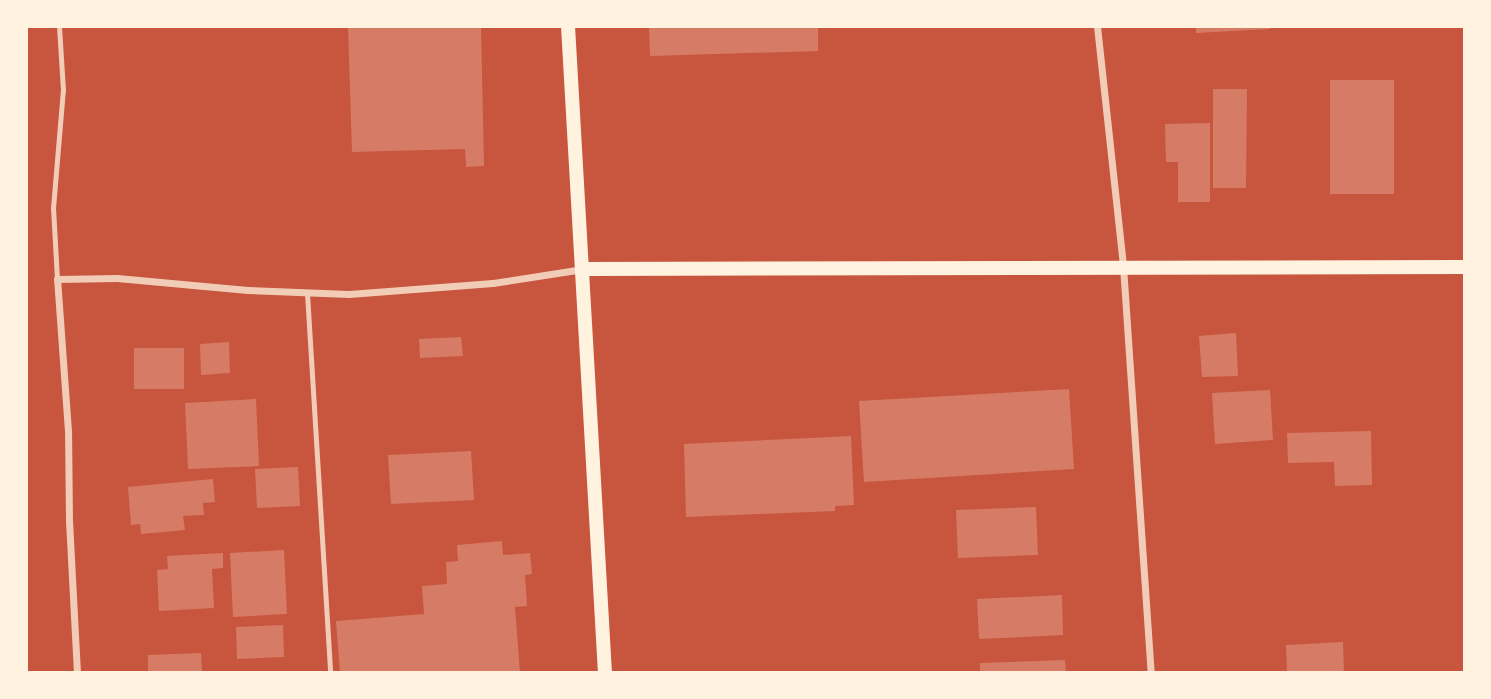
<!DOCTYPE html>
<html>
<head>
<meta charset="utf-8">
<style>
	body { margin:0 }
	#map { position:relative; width:1491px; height:699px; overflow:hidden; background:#c8553d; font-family:Karla,sans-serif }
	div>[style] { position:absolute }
	.building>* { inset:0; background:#d67c66 }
	.service>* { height:5px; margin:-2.5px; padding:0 2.5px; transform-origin:2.5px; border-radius:2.5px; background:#f1ccb7 }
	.minor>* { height:7px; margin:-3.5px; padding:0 3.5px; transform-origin:3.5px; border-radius:3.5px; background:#f1ccb7 }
	.secondary>* { height:14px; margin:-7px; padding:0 7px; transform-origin:7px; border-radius:7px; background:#fff3e0 }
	span { translate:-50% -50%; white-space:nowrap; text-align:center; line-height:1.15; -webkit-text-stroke:5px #fff3e0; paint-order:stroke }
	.frame { position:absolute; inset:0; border:28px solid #fff3e0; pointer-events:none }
</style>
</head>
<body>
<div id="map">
	<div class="building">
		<i style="clip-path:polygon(348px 26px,481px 26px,484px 166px,466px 167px,465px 149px,352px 152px)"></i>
		<i style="clip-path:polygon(649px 26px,818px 26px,818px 51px,650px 56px)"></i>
		<i style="clip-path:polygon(1196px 26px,1270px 26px,1270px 29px,1196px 33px)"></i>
		<i style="clip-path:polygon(1330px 80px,1394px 80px,1394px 194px,1330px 194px)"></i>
		<i style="clip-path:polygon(1213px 89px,1247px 89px,1246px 188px,1213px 188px)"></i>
		<i style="clip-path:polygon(1210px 123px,1210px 202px,1178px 202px,1178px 162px,1166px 162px,1165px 124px)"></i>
		<i style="clip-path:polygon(1236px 333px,1238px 376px,1202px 377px,1199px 336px)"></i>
		<i style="clip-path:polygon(461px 337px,463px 356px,420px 358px,419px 339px)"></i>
		<i style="clip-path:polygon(229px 342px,230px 373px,201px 375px,200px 344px)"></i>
		<i style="clip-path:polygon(134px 348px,184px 348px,184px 389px,134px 389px)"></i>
		<i style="clip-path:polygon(1069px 389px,1074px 469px,864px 482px,859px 401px)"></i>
		<i style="clip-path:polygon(1270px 390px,1273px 440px,1215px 444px,1212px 393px)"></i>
		<i style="clip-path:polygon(256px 399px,259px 466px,188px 469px,185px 403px)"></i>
		<i style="clip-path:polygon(1371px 431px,1372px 485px,1335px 486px,1334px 462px,1288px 463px,1287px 433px)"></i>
		<i style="clip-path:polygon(851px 436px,854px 505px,835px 506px,835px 511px,686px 517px,684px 444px)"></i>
		<i style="clip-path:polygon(471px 451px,474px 500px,391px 504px,388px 455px)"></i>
		<i style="clip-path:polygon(298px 467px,300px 506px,257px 508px,255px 469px)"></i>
		<i style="clip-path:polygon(213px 479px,215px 502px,203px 503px,204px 515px,183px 516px,185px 530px,141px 534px,140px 524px,131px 525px,128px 487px)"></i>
		<i style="clip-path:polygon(1036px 507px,1038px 555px,958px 558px,956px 510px)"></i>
		<i style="clip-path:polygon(502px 541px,503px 555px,530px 553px,532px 574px,525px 575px,527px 606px,515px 607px,520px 673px,340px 673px,336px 621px,424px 614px,422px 586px,447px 584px,446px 562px,458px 561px,457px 545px)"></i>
		<i style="clip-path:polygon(284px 550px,287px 614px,233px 617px,230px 553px)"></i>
		<i style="clip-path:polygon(223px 553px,223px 568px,212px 569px,214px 608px,159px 611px,157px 570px,168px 569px,167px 556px)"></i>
		<i style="clip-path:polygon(1062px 595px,1063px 635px,979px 639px,977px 599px)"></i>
		<i style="clip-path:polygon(283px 625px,284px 657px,237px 659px,236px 627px)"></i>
		<i style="clip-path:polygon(1343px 642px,1344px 673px,1287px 673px,1286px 645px)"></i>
		<i style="clip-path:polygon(201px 653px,202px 673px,148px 673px,148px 655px)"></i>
		<i style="clip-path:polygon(1065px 660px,1066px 673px,980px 673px,980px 663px)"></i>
	</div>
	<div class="service">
		<i style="left:57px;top:279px;width:71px;rotate:-93.2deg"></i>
		<i style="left:53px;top:208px;width:118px;rotate:-85.2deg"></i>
		<i style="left:63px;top:90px;width:64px;rotate:-93.6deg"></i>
		<i style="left:307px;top:293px;width:381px;rotate:86.5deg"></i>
	</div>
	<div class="minor">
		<i style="left:1097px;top:26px;width:241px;rotate:83.8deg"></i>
		<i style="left:1123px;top:266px;width:408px;rotate:86.1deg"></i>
		<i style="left:77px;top:673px;width:151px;rotate:-93deg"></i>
		<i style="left:69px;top:522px;width:91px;rotate:-90.6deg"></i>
		<i style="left:68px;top:431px;width:152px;rotate:-94.1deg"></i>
		<i style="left:57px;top:279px;width:60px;rotate:-1deg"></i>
		<i style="left:117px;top:278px;width:131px;rotate:5.3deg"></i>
		<i style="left:247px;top:290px;width:102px;rotate:2.2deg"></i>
		<i style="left:349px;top:294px;width:144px;rotate:-4.4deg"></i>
		<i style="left:493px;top:283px;width:91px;rotate:-8.8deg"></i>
	</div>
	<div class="secondary">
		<i style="left:568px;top:26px;width:648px;rotate:86.73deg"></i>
		<i style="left:583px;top:269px;width:882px;rotate:-0.13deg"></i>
	</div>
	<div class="frame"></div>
</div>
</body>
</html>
